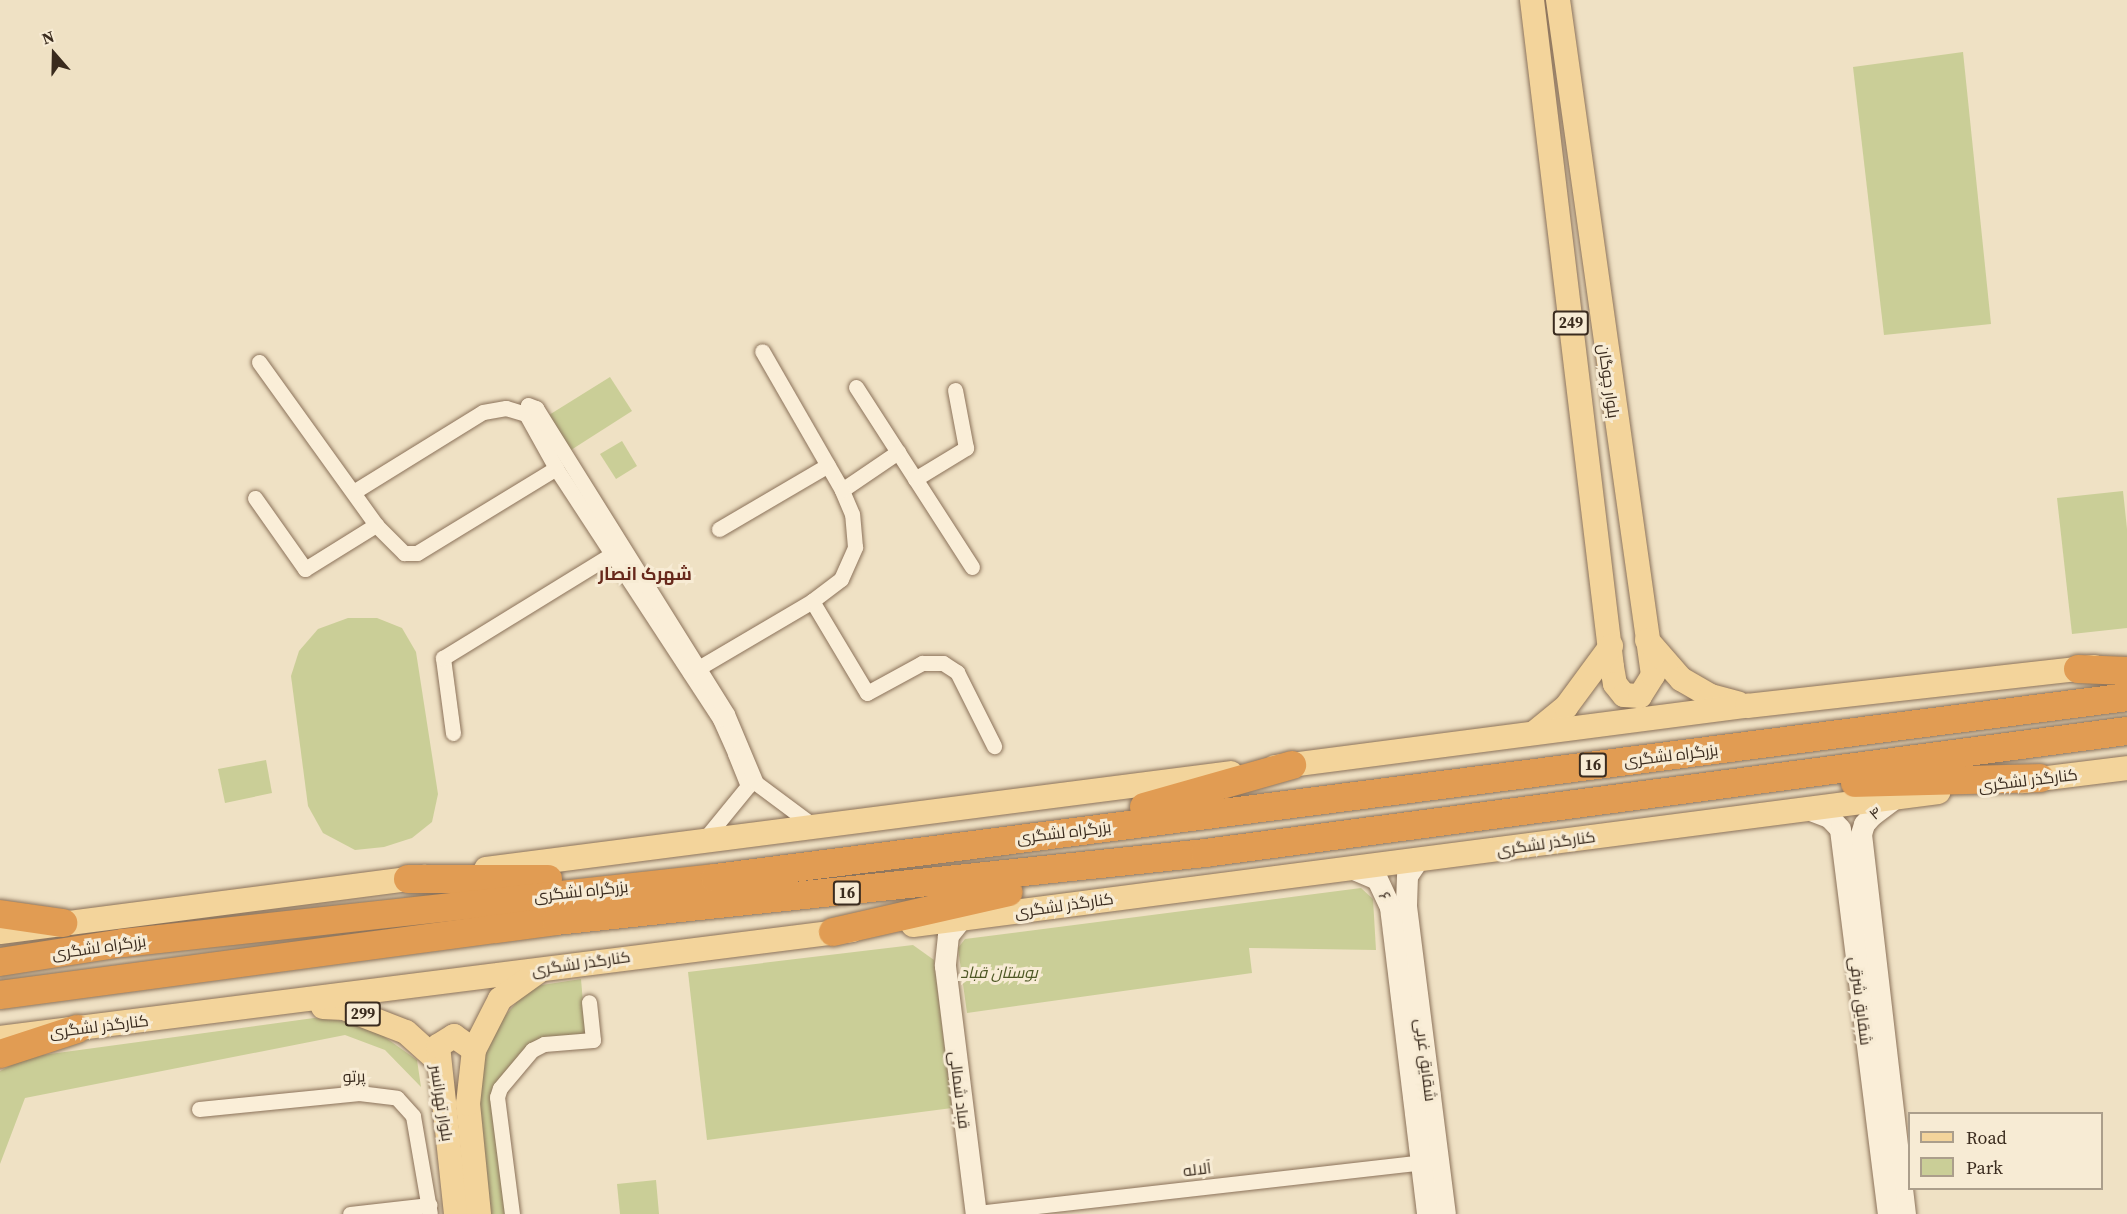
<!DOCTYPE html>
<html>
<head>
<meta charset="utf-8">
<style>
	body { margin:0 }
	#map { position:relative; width:2127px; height:1214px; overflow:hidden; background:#efe1c4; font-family:"Source Serif 4",Cairo,serif }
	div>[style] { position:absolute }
	.green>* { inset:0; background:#cace97 }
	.roads { filter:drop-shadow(0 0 2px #8b725a) drop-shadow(0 0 2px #8b725a) }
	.street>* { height:15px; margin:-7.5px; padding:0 7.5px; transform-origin:7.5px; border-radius:7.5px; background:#faeed8 }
	.secondary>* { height:21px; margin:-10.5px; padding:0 10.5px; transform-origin:10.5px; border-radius:10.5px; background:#faeed8 }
	.primary>* { height:24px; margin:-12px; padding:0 12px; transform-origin:12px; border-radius:12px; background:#f3d49b }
	.highway>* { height:28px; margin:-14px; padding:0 14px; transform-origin:14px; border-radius:14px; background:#e19c53 }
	span { translate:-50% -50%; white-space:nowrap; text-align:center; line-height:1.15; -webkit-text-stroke:6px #f7ebd4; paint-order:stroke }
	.shield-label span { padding:2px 4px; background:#f7ebd4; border:2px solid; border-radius:4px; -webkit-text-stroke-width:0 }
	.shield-label { font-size:15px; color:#3a2b1e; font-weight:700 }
	.street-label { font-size:16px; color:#3a2b1e }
	.park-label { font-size:16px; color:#4d5724; font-style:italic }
	.neighbourhood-label { font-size:18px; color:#68291c; font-weight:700 }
	.legend { position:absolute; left:1908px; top:1112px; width:195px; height:78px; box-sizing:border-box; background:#f7ebd4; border:2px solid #ab9e8b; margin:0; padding:8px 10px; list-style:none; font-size:18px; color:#3a2b1e }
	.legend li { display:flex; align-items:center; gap:12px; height:30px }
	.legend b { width:30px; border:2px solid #ab9e8b }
	.north { position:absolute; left:24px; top:24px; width:60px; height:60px; -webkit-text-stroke:4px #f7ebd4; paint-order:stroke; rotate:340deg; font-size:16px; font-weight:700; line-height:24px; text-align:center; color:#3a2b1e }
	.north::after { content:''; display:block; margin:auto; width:21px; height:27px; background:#3a2b1e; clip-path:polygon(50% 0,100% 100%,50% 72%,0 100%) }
</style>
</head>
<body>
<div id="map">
	<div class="green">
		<i style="clip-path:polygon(1963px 52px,1991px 324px,1884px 335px,1853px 67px)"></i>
		<i style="clip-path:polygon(610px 377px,632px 411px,571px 450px,549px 415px)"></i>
		<i style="clip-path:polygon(622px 441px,637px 466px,616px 479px,600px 454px)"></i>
		<i style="clip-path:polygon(2123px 491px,2127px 529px,2127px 628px,2072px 634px,2057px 498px)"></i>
		<i style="clip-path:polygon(348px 618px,377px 618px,402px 628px,416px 652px,438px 794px,432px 822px,412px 838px,384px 847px,355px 850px,323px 833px,308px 806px,291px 676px,299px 651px,318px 629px)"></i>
		<i style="clip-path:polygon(266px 760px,272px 793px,225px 803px,218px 769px)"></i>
		<i style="clip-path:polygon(1361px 888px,1373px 899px,1376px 950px,1249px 948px,1252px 973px,967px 1013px,958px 948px,965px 939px)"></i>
		<i style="clip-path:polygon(913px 945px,934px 960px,952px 1108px,707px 1140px,688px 972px)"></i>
		<i style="clip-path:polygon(581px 979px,586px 1038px,542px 1042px,498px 1084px,505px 1214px,484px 1214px,471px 1090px,496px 1027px,529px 987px)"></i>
		<i style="clip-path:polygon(314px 1018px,365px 1023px,417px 1060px,421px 1087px,385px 1050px,345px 1035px,25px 1098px,0 1164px,0 1071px,28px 1057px)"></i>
		<i style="clip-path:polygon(656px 1180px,659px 1214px,620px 1214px,617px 1184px)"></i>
	</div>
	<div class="roads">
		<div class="street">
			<i style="left:259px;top:362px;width:201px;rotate:54.3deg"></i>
			<i style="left:376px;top:525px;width:40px;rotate:45deg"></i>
			<i style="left:404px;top:553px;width:13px"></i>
			<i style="left:417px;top:553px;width:163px;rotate:-31.4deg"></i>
			<i style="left:856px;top:387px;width:214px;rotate:57.2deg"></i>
			<i style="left:915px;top:479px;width:60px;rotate:-31.3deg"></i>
			<i style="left:966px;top:448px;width:59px;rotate:-100.7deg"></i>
			<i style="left:842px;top:490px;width:68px;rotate:-34.2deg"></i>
			<i style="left:355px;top:491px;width:150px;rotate:-31.7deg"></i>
			<i style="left:483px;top:412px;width:23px;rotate:-10deg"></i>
			<i style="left:506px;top:408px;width:21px;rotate:17deg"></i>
			<i style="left:255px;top:498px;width:87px;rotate:54.8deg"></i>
			<i style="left:305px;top:569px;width:84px;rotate:-31.8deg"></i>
			<i style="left:719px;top:529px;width:126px;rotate:-30.4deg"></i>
			<i style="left:812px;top:601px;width:107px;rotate:59.1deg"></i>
			<i style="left:867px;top:693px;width:63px;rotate:-28.6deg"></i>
			<i style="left:922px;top:663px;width:21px"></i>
			<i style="left:943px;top:663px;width:17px;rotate:33deg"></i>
			<i style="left:957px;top:672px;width:83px;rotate:63.4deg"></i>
			<i style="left:690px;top:673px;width:142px;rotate:-30.5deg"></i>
			<i style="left:812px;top:601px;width:36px;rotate:-37deg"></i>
			<i style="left:841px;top:579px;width:35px;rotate:-66deg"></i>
			<i style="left:855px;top:547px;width:33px;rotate:-95deg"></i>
			<i style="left:852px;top:514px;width:26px;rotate:-113deg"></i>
			<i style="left:842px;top:490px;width:160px;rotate:-119.9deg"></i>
			<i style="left:453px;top:733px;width:76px;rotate:-97.6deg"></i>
			<i style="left:443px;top:658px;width:208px;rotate:-31.6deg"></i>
			<i style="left:703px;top:841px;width:71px;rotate:-50.7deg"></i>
			<i style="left:748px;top:786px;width:35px;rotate:-112deg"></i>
			<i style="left:735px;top:753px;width:37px;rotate:-114deg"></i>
			<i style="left:720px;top:719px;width:300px;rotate:-123.2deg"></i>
			<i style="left:556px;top:468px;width:62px;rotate:-119.1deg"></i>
			<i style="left:526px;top:414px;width:9px;rotate:-77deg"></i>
			<i style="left:528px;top:405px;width:9px;rotate:21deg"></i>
			<i style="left:536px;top:408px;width:361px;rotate:58deg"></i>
			<i style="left:727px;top:714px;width:75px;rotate:67.2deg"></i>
			<i style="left:756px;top:783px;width:72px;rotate:36.6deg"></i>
			<i style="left:199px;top:1109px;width:161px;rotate:-5.7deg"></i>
			<i style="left:359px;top:1093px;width:38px;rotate:7deg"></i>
			<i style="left:397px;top:1098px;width:24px;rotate:48deg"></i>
			<i style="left:413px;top:1116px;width:99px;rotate:80.2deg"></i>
			<i style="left:976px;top:1213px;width:448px;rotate:-6.5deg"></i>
			<i style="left:350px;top:1214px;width:80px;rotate:-6.5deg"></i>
			<i style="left:512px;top:1214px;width:118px;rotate:-97.3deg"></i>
			<i style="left:497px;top:1097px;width:9px;rotate:-72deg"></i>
			<i style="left:500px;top:1088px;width:50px;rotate:-49.9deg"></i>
			<i style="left:532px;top:1050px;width:13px;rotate:-27deg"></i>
			<i style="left:544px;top:1044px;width:49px;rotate:-4.7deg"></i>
			<i style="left:593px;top:1040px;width:38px;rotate:-96deg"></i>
		</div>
		<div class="secondary">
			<i style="left:1896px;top:797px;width:30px;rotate:143deg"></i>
			<i style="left:1872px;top:815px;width:12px;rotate:132deg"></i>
			<i style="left:1864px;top:824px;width:10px;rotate:107deg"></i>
			<i style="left:1861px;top:834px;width:383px;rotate:83.4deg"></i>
			<i style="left:1805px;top:808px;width:26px;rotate:21deg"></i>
			<i style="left:1829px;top:817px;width:16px;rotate:47deg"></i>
			<i style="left:1840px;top:829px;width:388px;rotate:82.9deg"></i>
			<i style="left:1417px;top:861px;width:18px;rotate:124deg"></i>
			<i style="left:1407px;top:876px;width:30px;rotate:92deg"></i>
			<i style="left:1406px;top:906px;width:310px;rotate:82.8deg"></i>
			<i style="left:1349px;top:867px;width:30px;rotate:23deg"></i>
			<i style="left:1377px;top:879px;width:31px;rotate:65deg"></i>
			<i style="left:1390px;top:907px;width:309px;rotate:83.1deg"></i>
			<i style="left:961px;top:919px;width:21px;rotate:129deg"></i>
			<i style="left:948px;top:935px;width:31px;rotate:96deg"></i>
			<i style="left:945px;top:966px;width:250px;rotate:82.9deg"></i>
		</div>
		<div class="primary">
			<i style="left:1532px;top:0;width:672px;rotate:83.16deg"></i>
			<i style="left:1612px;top:667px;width:17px;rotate:80deg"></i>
			<i style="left:1615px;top:684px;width:14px;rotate:51deg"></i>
			<i style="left:1624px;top:695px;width:16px;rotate:4deg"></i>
			<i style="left:1640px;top:696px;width:25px;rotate:-58deg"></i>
			<i style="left:1653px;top:675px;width:682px;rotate:-98.01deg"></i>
			<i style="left:1647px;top:640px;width:52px;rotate:48.9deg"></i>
			<i style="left:1681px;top:679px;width:34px;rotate:30deg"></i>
			<i style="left:1711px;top:696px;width:28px;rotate:15deg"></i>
			<i style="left:1534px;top:733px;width:41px;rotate:-39.1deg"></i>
			<i style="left:1566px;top:707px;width:76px;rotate:-53.6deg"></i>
			<i style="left:1275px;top:767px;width:476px;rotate:-7.4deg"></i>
			<i style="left:1747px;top:706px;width:350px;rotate:-6.4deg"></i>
			<i style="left:2023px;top:781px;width:105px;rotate:-7.1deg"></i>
			<i style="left:486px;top:869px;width:751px;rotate:-7.34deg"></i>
			<i style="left:913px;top:925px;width:1034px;rotate:-7.39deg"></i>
			<i style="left:0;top:932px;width:429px;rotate:-7.4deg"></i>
			<i style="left:323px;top:1007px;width:21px;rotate:3deg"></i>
			<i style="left:344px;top:1008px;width:66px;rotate:21.2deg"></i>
			<i style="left:406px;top:1032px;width:42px;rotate:42.1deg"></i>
			<i style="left:0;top:1038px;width:859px;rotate:-7.22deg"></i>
			<i style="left:456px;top:1214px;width:169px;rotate:-96.1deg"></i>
			<i style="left:438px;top:1046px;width:19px;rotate:-32deg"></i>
			<i style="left:454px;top:1036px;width:24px;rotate:35deg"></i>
			<i style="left:479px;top:1214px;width:111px;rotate:-95.7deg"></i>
			<i style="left:468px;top:1104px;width:54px;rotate:-83.7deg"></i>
			<i style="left:474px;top:1050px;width:57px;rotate:-63deg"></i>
			<i style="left:500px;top:999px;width:48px;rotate:-35.7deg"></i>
		</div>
		<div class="highway">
			<i style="left:2078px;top:669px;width:49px;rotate:2.3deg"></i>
			<i style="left:1855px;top:783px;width:185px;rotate:-1.5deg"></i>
			<i style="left:1144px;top:807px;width:154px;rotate:-15.8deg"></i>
			<i style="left:408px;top:879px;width:140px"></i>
			<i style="left:0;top:914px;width:64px;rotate:8.1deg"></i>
			<i style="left:833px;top:932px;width:180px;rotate:-12.8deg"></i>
			<i style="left:0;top:962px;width:124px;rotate:-8.8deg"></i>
			<i style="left:123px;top:943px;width:596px;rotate:-6.27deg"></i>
			<i style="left:715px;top:878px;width:1424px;rotate:-7.3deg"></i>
			<i style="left:0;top:995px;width:561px;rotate:-7.58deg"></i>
			<i style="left:556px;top:921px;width:653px;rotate:-5.98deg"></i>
			<i style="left:1205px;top:853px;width:930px;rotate:-7.54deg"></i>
			<i style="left:0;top:1054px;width:81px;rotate:-18deg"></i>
		</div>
	</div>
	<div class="shield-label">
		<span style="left:1571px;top:323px">249</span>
		<span style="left:1593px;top:765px">16</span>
		<span style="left:847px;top:893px">16</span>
		<span style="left:363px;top:1014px">299</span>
	</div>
	<div class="street-label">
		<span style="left:1609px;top:381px;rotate:82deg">بلوار چوگان</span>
		<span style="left:1671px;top:755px;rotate:-7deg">بزرگراه لشگری</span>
		<span style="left:2028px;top:780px;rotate:-7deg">کنارگذر لشگری</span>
		<span style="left:1875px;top:813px;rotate:-40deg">۴</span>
		<span style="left:1064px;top:832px;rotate:-7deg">بزرگراه لشگری</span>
		<span style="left:1546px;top:843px;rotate:-8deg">کنارگذر لشگری</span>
		<span style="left:581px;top:891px;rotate:-6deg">بزرگراه لشگری</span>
		<span style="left:1385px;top:896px;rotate:65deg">۶</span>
		<span style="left:1064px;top:905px;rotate:-8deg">کنارگذر لشگری</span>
		<span style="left:99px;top:947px;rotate:-8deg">بزرگراه لشگری</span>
		<span style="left:581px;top:963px;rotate:-8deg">کنارگذر لشگری</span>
		<span style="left:1861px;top:1001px;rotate:83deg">شقایق شرقی</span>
		<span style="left:99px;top:1026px;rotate:-7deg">کنارگذر لشگری</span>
		<span style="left:1426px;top:1060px;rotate:83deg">شقایق غربی</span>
		<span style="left:354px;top:1076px;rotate:-2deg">پرتو</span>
		<span style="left:960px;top:1090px;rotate:83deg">قباد شمالی</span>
		<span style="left:442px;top:1103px;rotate:81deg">بلوار تهرانسر</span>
		<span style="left:1197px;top:1169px;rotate:-7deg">آلاله</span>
	</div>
	<div class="park-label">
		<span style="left:999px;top:972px">بوستان قباد</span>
	</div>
	<div class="neighbourhood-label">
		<span style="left:645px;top:574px">شهرک انصار</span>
	</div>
	<ul class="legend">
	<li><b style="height:8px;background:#f3d49b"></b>Road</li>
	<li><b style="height:16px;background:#cace97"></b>Park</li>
	</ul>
	<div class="north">N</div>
</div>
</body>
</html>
